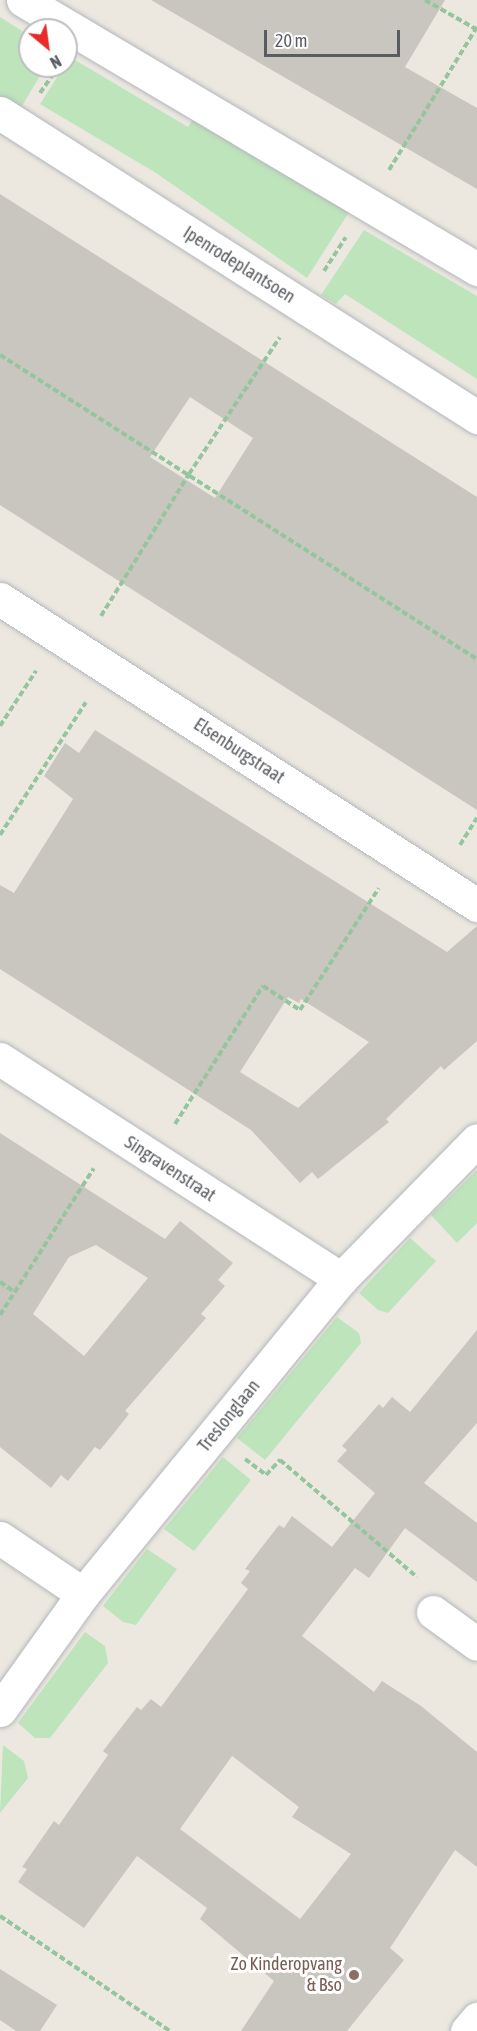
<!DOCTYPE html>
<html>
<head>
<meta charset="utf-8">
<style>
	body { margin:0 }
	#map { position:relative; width:477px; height:2031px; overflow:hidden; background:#ece8e0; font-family:"Asap Condensed",sans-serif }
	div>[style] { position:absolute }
	.green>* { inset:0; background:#bee4bc }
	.building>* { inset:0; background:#c9c5bf }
	.path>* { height:4px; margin-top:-2px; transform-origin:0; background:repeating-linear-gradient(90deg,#95c59f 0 6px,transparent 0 9px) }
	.roads { filter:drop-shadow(0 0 2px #b3b7bb) drop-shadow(0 0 2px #b3b7bb) }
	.street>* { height:33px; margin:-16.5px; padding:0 16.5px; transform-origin:16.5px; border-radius:16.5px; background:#fff }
	.secondary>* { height:33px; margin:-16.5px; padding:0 16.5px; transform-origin:16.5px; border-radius:16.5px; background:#fff }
	.dots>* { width:16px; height:16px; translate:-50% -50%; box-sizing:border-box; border:3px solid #fff; border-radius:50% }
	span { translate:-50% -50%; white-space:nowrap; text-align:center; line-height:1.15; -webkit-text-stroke:6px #fff; paint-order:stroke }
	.street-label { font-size:18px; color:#595d61 }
	.education-label { font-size:18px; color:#785e54 }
	.right { translate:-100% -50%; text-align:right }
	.north { position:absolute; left:18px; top:18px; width:60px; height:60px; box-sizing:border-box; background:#fff; border:2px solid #bdbec0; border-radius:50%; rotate:151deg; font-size:16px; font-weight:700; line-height:24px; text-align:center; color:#595d61 }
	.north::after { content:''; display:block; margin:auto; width:21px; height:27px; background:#e82b29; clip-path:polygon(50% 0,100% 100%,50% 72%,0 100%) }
	.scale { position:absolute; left:264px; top:30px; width:136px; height:27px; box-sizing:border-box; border:3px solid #595d61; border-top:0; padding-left:8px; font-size:18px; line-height:21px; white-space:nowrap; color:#595d61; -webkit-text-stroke:4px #fff; paint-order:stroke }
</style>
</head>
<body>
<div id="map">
	<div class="green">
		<i style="clip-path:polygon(0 17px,30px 36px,30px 66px,46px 66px,20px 109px,0 96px)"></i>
		<i style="clip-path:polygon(70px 57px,188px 127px,193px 119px,349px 212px,307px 278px,156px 173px,40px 104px)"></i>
		<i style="clip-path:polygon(364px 230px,477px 296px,477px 379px,345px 294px,336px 304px,321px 295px)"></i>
		<i style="clip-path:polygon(477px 1170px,477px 1223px,457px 1243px,431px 1215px)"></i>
		<i style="clip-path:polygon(410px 1238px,436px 1261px,388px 1313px,378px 1310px,359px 1293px)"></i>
		<i style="clip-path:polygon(337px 1317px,359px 1333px,361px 1343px,265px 1460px,237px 1438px)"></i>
		<i style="clip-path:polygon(223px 1457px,251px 1480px,194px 1551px,164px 1529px)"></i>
		<i style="clip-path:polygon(147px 1549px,177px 1569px,136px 1625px,123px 1622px,103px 1606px)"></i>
		<i style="clip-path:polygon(85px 1632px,105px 1646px,108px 1663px,50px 1738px,35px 1738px,18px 1723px)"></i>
		<i style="clip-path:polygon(3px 1745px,24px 1761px,28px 1778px,0 1813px)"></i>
	</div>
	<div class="building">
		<i style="clip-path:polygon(151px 0,445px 0,405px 67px,477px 108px,477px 189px)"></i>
		<i style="clip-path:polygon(evenodd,0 194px,477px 497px,477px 810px,0 505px,0 194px,190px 397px,253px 438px,215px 498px,150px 457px,190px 397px)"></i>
		<i style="clip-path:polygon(evenodd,95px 730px,447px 952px,477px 926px,477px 1041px,444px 1070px,441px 1066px,386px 1119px,389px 1122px,318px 1179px,312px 1172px,300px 1183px,251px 1130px,0 969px,0 885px,14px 893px,73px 799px,44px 776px,65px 743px,79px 753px,95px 730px,288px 997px,299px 1003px,301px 999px,369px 1042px,298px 1108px,240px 1072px,288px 997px)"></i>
		<i style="clip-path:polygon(evenodd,0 1133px,165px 1239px,180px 1221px,233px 1263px,218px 1280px,225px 1286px,201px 1314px,206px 1318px,125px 1411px,129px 1414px,114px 1433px,100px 1450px,95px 1447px,68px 1481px,61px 1475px,51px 1488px,0 1447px,0 1133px,96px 1245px,148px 1278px,84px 1356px,33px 1314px,69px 1257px,96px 1245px)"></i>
		<i style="clip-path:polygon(evenodd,477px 1330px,477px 1423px,424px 1483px,477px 1523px,477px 1582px,405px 1528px,369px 1578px,355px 1568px,302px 1636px,374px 1692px,382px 1681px,421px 1706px,477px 1752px,477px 1867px,455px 1850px,390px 1948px,404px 1960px,347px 2031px,241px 2031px,274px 1981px,200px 1919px,207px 1908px,137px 1856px,84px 1928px,18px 1882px,27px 1869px,22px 1867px,54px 1821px,59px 1825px,108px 1755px,103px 1751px,137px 1707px,141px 1710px,151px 1699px,161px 1707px,248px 1589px,241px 1583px,250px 1571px,245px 1569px,279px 1525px,284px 1528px,292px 1516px,332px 1547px,375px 1493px,337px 1461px,347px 1450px,342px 1446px,379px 1404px,383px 1408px,392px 1397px,410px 1412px,477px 1330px,232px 1756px,299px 1807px,292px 1817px,351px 1854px,300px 1919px,180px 1829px,232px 1756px)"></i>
		<i style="clip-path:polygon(0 1969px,57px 2005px,40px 2031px,16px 2031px,0 2020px)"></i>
	</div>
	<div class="path">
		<i style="left:425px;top:0;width:59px;rotate:29.6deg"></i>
		<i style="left:40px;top:93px;width:32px;rotate:-55deg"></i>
		<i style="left:389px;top:170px;width:168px;rotate:-58.4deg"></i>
		<i style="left:324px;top:271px;width:40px;rotate:-57.1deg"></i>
		<i style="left:0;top:355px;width:566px;rotate:32.51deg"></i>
		<i style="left:101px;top:616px;width:167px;rotate:-58.2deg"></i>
		<i style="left:189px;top:474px;width:164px;rotate:-56.4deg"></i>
		<i style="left:0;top:726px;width:66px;rotate:-56.8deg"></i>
		<i style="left:0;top:835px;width:158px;rotate:-57.1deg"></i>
		<i style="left:460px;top:845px;width:32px;rotate:-58deg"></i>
		<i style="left:175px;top:1124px;width:164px;rotate:-57.5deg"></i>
		<i style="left:263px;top:986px;width:44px;rotate:33deg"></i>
		<i style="left:300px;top:1010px;width:145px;rotate:-57.1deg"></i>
		<i style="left:0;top:1282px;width:18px;rotate:34deg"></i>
		<i style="left:0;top:1315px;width:174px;rotate:-57.4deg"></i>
		<i style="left:245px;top:1459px;width:26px;rotate:37deg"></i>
		<i style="left:266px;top:1475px;width:21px;rotate:-47deg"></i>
		<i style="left:280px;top:1460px;width:180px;rotate:40.5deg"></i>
		<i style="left:0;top:1916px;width:205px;rotate:34.1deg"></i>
	</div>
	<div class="roads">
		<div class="street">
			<i style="left:23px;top:0;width:528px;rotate:30.65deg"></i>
			<i style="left:0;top:113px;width:566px;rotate:32.51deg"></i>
			<i style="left:0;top:599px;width:567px;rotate:32.68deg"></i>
			<i style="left:0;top:1059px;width:406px;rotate:32.8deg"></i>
			<i style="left:0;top:1538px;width:100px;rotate:34deg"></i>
			<i style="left:433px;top:1612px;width:54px;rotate:36deg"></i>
			<i style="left:0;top:1710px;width:143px;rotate:-54.4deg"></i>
			<i style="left:83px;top:1594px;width:407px;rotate:-50.7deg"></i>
			<i style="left:341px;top:1279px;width:194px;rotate:-45.6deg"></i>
		</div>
		<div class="secondary">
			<i style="left:467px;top:2031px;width:16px;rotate:-50deg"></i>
		</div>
	</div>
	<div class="dots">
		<i style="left:354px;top:1975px;background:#8d6e63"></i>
	</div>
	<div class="street-label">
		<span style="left:239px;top:265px;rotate:32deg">Ipenrodeplantsoen</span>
		<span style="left:239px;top:751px;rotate:33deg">Elsenburgstraat</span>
		<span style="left:170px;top:1169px;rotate:33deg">Singravenstraat</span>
		<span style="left:229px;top:1416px;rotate:-51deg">Treslonglaan</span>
	</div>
	<div class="education-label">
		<span class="right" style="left:342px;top:1975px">Zo Kinderopvang<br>&amp; Bso</span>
	</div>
	<div class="north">N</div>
	<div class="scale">20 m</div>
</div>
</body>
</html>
